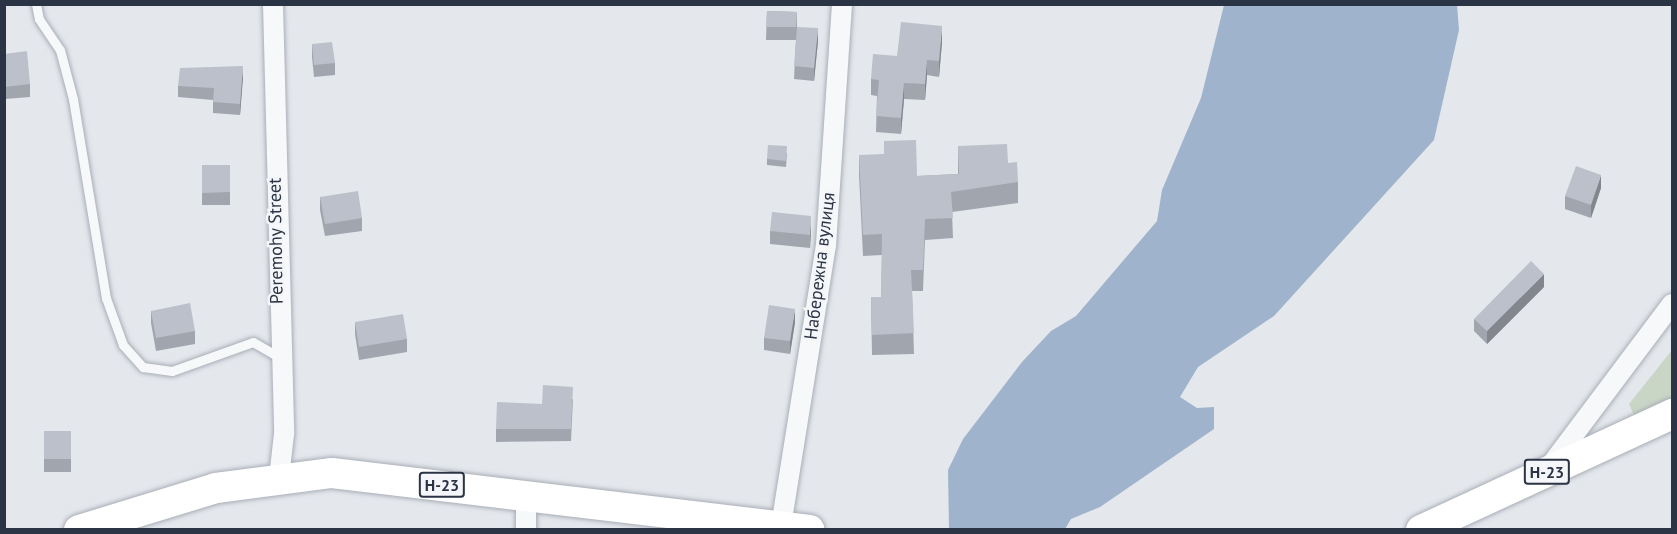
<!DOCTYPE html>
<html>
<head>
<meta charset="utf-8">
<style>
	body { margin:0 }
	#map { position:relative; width:1677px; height:534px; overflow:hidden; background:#e4e7ec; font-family:"PT Sans",sans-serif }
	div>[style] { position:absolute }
	.green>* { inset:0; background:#c9d6c5 }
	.water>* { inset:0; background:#9fb4cc }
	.roads { filter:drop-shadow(0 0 2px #a9aeb7) drop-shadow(0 0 2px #a9aeb7) }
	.lane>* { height:9px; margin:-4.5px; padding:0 4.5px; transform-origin:4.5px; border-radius:4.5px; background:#f7f8fa }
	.street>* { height:20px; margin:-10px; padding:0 10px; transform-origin:10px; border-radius:10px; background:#f7f8fa }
	.primary>* { height:30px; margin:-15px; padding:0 15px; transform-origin:15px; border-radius:15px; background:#fff }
	.wall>* { inset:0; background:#a1a5ae }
	.shaded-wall>* { inset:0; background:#83868d }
	.building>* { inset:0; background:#bbc0ca }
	span { translate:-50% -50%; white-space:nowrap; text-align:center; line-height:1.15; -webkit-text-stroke:5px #f4f6f9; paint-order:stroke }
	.shield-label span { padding:2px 4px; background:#f4f6f9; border:2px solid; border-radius:4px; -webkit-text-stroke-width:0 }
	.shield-label { font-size:16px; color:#2b3445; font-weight:700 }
	.street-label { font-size:18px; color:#2b3445 }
	.frame { position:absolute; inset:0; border:6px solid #2b3445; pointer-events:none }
</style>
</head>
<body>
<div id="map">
	<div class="green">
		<i style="clip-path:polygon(1672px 350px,1672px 405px,1637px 422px,1629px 404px)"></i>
	</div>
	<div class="water">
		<i style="clip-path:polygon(1224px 5px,1457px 5px,1459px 30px,1434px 140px,1274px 316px,1198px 367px,1180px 397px,1197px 408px,1214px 407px,1214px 429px,1100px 507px,1071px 519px,1065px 529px,949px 529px,948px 470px,963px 439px,1022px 362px,1051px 331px,1076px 316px,1157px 221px,1162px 190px,1201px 98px)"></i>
	</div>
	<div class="roads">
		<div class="lane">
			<i style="left:36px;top:4px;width:15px;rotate:79deg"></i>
			<i style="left:39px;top:19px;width:37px;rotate:56deg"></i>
			<i style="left:60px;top:50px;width:51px;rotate:75.1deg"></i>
			<i style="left:73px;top:99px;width:202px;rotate:80.6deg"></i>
			<i style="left:106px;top:298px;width:50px;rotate:70.1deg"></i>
			<i style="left:123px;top:345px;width:30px;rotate:48deg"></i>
			<i style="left:143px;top:367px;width:29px;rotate:8deg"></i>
			<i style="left:172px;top:371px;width:86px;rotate:-19.7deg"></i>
			<i style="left:253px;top:342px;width:34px;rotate:30deg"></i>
		</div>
		<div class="street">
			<i style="left:273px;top:4px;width:430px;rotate:88.5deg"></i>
			<i style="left:284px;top:434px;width:44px;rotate:96.5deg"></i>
			<i style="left:1548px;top:469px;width:206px;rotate:-53.1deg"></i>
			<i style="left:781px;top:526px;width:285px;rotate:-80.9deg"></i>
			<i style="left:826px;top:245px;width:242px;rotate:-86.2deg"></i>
			<i style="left:526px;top:530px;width:33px;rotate:-90deg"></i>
		</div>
		<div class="primary">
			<i style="left:79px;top:530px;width:143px;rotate:-17deg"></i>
			<i style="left:216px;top:488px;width:117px;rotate:-7.4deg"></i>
			<i style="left:332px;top:473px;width:481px;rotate:6.8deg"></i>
			<i style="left:1421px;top:530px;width:277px;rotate:-24.8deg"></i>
		</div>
	</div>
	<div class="wall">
		<i style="clip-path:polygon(767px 11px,797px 12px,797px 37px,818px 41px,814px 81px,794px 79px,796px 40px,766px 40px)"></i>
		<i style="clip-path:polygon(942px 42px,939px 77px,927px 75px,925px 100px,904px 99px,901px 134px,876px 132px,877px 96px,871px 95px,871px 79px,897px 56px)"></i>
		<i style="clip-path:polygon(312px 44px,335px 63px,335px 75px,314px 77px,312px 57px)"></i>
		<i style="clip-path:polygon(4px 54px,30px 84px,30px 97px,5px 99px)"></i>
		<i style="clip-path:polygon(243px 77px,240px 115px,213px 113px,213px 100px,178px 97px,178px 86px)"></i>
		<i style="clip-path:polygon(958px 146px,1008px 163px,1018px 182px,1018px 203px,952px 212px,953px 238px,925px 240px,923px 291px,912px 291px,914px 354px,872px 355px,871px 297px,881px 297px,882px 255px,863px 256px,859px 175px,859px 155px,917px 176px,958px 174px)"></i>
		<i style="clip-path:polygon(787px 153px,786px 167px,767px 165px,767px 159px)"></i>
		<i style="clip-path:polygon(202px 165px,230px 165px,230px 205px,202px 205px)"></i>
		<i style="clip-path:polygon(1601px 188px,1591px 218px,1565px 209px,1565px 196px)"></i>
		<i style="clip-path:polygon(320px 197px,362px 218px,362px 231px,325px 236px,320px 210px)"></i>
		<i style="clip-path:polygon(811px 229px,810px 248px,770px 244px,770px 231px)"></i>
		<i style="clip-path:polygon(1544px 287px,1487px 344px,1474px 331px,1474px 319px)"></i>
		<i style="clip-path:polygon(151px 311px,195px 331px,195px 344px,156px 351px,151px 323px)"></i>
		<i style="clip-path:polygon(355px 322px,407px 339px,407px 352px,359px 360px,355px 334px)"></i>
		<i style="clip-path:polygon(795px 322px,790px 354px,764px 350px,764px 338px)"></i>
		<i style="clip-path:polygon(573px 399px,571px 441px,496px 442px,496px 429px,542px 404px)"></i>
		<i style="clip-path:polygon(44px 431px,71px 431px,71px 472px,44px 472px)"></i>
	</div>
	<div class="shaded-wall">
		<i style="clip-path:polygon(942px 26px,942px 42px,939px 77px,939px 61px)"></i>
		<i style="clip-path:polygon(818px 28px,818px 41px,814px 81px,814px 68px)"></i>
		<i style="clip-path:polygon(927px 60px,927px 75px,925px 100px,925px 84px)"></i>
		<i style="clip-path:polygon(243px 66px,243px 77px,240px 115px,240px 104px)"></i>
		<i style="clip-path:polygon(904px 83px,904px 99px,901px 134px,901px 118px)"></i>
		<i style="clip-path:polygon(1601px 175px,1601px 188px,1591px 218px,1591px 205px)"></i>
		<i style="clip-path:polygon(811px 216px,811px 229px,810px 248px,810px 235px)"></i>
		<i style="clip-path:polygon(1544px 274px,1544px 287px,1487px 344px,1487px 331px)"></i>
		<i style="clip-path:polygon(795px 309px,795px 322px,790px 354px,790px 341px)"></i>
	</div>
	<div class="building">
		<i style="clip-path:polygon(767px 11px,797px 12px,796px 27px,766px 27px)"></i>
		<i style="clip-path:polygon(901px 22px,942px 26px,939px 61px,927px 60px,925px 84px,904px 83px,901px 118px,876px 116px,879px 80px,871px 79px,873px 54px,897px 56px)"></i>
		<i style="clip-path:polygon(797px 27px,818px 28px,814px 68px,794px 66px)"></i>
		<i style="clip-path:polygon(332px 42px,335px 63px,314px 65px,312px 44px)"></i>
		<i style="clip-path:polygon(27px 51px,30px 84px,5px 87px,4px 54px)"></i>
		<i style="clip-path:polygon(243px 66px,240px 104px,213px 102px,214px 88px,178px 86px,180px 68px)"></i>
		<i style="clip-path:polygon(916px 140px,917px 176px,959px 174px,958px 146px,1007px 144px,1008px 163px,1017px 162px,1018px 182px,951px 192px,953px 218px,925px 219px,923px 270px,911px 270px,914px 333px,872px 335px,871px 297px,881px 297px,882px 234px,863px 235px,859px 155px,884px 154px,884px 141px)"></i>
		<i style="clip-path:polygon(768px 145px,787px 146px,786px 161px,767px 159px)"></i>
		<i style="clip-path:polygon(202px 165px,230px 165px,230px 192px,202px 193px)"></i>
		<i style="clip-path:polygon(1576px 166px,1601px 175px,1591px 205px,1565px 196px)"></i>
		<i style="clip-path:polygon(358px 191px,362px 218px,325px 224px,320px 197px)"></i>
		<i style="clip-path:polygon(772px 212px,811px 216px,810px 235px,770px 231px)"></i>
		<i style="clip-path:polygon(1531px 261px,1544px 274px,1487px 331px,1474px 319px)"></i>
		<i style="clip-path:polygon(190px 303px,195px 331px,156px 338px,151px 311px)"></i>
		<i style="clip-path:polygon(769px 305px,795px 309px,790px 341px,764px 338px)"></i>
		<i style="clip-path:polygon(403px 314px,407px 339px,359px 347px,355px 322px)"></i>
		<i style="clip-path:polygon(543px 385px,573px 387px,571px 429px,496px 429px,497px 402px,542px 404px)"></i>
		<i style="clip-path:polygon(44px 431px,71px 431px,71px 459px,44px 459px)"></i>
	</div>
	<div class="shield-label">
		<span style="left:1547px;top:472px">Н-23</span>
		<span style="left:442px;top:485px">Н-23</span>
	</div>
	<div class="street-label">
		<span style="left:276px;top:241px;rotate:-91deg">Peremohy Street</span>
		<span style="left:820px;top:266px;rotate:-83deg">Набережна вулиця</span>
	</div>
	<div class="frame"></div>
</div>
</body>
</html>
